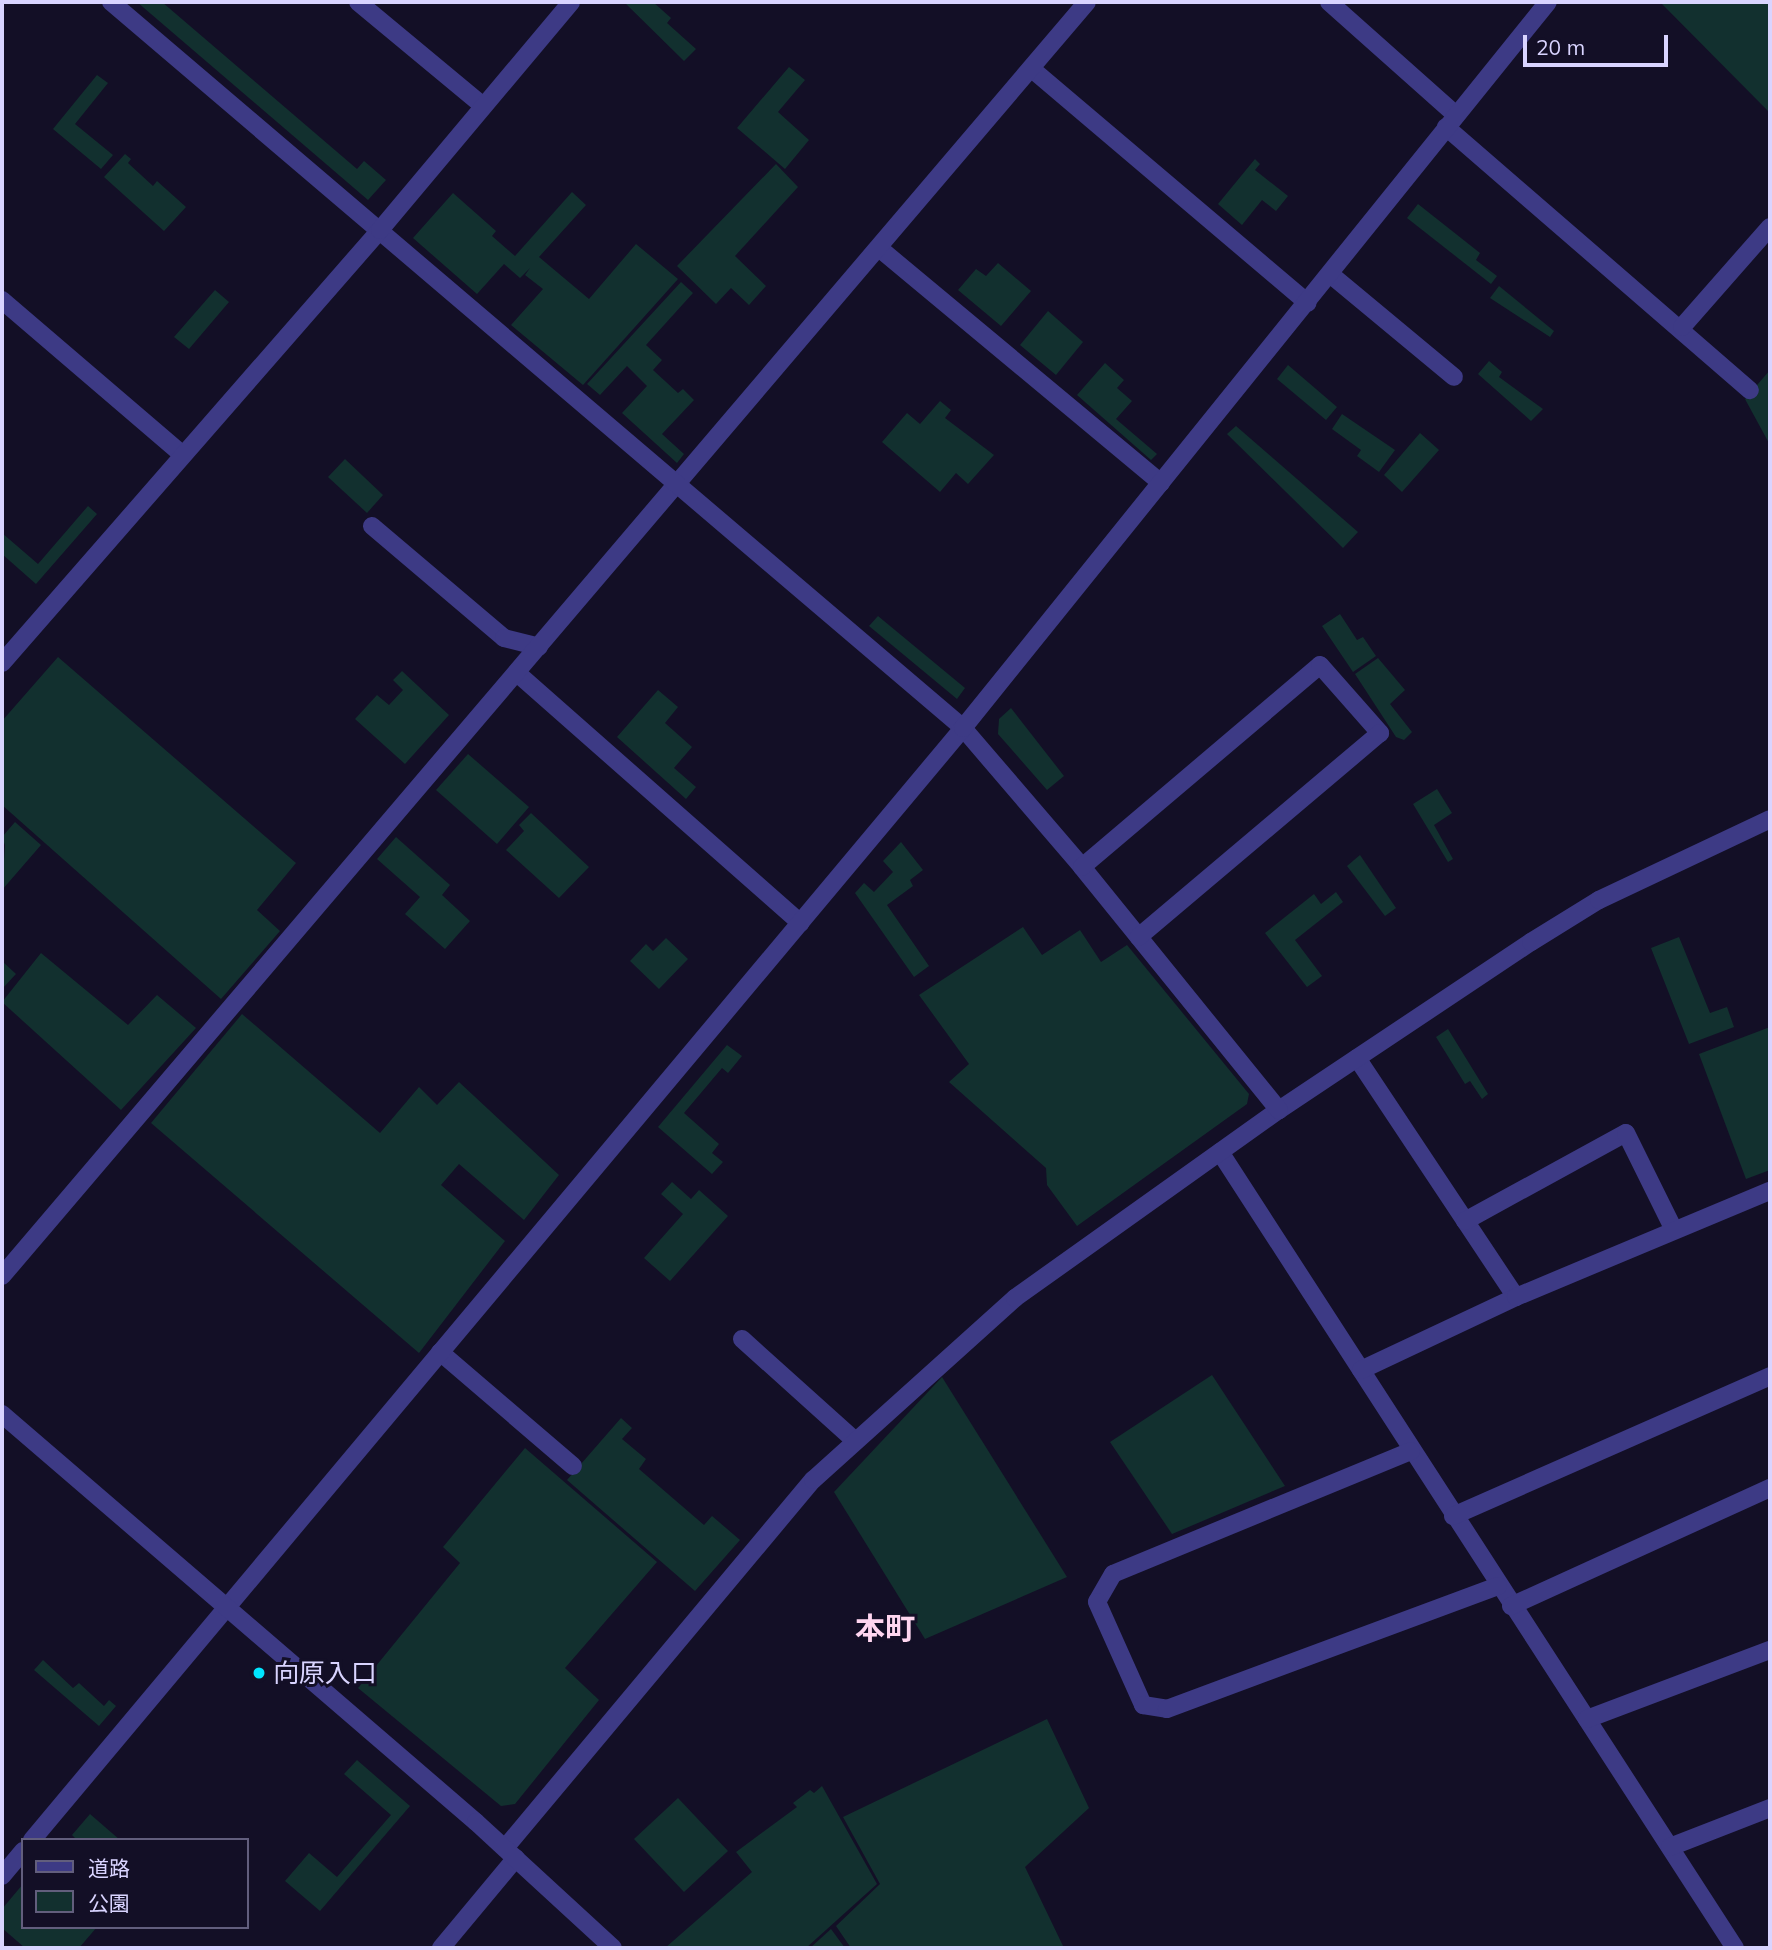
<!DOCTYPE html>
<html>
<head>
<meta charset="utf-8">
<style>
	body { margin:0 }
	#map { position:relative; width:1772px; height:1950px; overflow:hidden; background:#130f26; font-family:Mulish,"Noto Sans JP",sans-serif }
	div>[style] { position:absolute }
	.green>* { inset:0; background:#12302f }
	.service>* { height:18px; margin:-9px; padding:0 9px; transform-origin:9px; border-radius:9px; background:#3d3a85 }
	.minor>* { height:18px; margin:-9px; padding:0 9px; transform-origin:9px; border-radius:9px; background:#3d3a85 }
	.tertiary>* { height:18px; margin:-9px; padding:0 9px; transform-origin:9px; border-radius:9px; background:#3d3a85 }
	.dots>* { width:19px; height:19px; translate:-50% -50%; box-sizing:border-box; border:4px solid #130f26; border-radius:50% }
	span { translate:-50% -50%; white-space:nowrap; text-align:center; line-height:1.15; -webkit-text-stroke:6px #130f26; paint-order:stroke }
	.poi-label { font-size:26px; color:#d9d4ff }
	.left { translate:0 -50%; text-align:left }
	.quarter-label { font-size:30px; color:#ffd6f0; font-weight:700 }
	.frame { position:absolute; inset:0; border:4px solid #d9d4ff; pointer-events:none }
	.legend { position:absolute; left:21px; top:1838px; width:228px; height:91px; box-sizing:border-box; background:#130f26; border:2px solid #625e7d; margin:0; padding:9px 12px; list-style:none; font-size:21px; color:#d9d4ff }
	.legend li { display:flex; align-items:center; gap:14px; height:35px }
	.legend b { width:35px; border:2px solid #625e7d }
	.scale { position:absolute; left:1523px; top:35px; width:145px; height:32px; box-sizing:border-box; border:4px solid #d9d4ff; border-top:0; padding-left:9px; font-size:21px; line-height:24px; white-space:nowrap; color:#d9d4ff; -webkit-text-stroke:5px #130f26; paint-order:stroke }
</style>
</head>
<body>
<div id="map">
	<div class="green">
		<i style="clip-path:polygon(137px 2px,162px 2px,357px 169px,364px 161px,386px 180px,368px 200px)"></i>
		<i style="clip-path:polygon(624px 2px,653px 2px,671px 18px,667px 23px,696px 49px,684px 61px)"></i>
		<i style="clip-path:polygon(1660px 2px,1770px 2px,1770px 113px)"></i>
		<i style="clip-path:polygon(789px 67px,805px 80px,778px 112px,809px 140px,785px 169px,737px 128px)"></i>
		<i style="clip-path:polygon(97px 75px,108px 83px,75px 124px,113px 155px,101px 169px,53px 129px)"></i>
		<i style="clip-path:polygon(125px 154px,131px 159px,128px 163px,153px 186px,157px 181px,186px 207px,164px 231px,104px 177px)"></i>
		<i style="clip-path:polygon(1255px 159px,1260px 164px,1255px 170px,1288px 196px,1276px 211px,1262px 200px,1242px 225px,1218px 204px)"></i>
		<i style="clip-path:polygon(776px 164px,798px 187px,735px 256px,766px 286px,749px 305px,731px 288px,716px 304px,677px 266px)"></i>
		<i style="clip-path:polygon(572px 192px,586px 205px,539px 257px,589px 299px,636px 244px,678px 279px,583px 385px,511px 325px,543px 289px,525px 275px,530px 268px,520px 278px,504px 264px,477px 294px,413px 238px,453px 193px,496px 231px,492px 236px,515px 256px)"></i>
		<i style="clip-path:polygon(1418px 204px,1480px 253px,1476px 260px,1497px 276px,1491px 284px,1407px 218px)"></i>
		<i style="clip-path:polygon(998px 263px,1031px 291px,1001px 326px,958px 290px,976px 269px,986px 276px)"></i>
		<i style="clip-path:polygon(681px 282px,693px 293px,646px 345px,662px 360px,653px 370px,678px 393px,683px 389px,694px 400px,662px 434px,684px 454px,677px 463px,622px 413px,647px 386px,627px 366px,600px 395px,587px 384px)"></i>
		<i style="clip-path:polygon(1499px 286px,1554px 331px,1550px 337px,1490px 298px)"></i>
		<i style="clip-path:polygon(215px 290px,229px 302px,189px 349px,174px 337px)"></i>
		<i style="clip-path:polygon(1048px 311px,1083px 342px,1056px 375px,1020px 345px)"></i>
		<i style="clip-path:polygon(1489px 361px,1502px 372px,1499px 377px,1543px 409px,1531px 421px,1478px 374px)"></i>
		<i style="clip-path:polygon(1105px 363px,1124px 380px,1117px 388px,1132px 401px,1116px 419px,1157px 454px,1151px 460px,1077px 395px)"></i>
		<i style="clip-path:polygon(1288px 365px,1337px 407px,1326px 420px,1277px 379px)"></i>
		<i style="clip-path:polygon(1770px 370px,1770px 445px,1745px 399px)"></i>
		<i style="clip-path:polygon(940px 401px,951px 410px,945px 418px,994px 455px,968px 484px,956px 473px,940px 492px,882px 442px,907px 413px,920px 424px)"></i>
		<i style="clip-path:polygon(1342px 414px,1395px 450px,1379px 472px,1357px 456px,1361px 450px,1332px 429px)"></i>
		<i style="clip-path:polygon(1236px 426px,1358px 532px,1343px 548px,1227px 434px)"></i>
		<i style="clip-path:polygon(1420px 433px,1439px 450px,1402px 492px,1384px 475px)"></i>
		<i style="clip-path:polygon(345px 459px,383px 495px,367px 513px,328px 477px)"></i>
		<i style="clip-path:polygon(88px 506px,97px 514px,36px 584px,2px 554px,2px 533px,38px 564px)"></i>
		<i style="clip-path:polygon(1340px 614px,1357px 640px,1363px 637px,1376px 656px,1353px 672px,1322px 626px)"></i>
		<i style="clip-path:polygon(878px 616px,965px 688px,957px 699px,869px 626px)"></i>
		<i style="clip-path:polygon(58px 657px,296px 863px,257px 910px,280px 931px,221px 999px,2px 805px,2px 721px)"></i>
		<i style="clip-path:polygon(1378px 658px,1405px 690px,1390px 704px,1412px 732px,1404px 740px,1396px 737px,1355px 674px)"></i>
		<i style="clip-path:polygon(402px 671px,449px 715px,405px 764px,355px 719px,377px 695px,389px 705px,403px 690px,393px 680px)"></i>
		<i style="clip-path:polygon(658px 690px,678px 707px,665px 723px,692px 747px,674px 768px,696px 787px,686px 799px,617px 737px)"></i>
		<i style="clip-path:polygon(1011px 708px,1064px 776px,1047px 790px,998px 734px,999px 719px)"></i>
		<i style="clip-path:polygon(468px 754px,529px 807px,497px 844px,436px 790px)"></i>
		<i style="clip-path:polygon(1437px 789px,1452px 813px,1434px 825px,1453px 859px,1448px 862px,1413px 804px)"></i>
		<i style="clip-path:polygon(531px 813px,589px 867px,559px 898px,506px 850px,524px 831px,519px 825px)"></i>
		<i style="clip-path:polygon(15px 822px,41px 845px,2px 890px,5px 845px,2px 837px)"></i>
		<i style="clip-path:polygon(396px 837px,450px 885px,442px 895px,470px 921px,445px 949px,405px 914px,420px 897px,377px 859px)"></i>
		<i style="clip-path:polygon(901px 842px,923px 870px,910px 880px,913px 886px,887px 905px,929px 966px,914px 977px,855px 893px,864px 883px,874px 892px,893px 872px,883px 861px)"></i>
		<i style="clip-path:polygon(1360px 855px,1396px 908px,1385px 916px,1347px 866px)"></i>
		<i style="clip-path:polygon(1336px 892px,1343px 902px,1295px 940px,1322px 976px,1307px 987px,1265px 933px,1314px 894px,1321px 904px)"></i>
		<i style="clip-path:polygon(1023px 927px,1042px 955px,1080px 930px,1101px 962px,1127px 945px,1249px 1094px,1247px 1104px,1077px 1226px,1047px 1185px,1046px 1168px,949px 1082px,969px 1064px,919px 995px)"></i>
		<i style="clip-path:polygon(1679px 937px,1710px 1013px,1727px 1007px,1734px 1027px,1689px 1044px,1651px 948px)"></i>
		<i style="clip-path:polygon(666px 938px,688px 959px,659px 989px,630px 961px,646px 944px,653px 951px)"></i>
		<i style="clip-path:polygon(41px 953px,128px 1025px,157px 995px,196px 1028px,121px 1110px,2px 1002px)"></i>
		<i style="clip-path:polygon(2px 961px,16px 974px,2px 989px)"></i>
		<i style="clip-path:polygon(242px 1014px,380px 1133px,419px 1087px,437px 1105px,459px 1082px,559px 1175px,524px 1220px,459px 1164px,441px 1185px,505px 1241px,419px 1353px,151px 1123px)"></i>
		<i style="clip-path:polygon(1770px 1027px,1770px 1170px,1746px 1179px,1699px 1054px)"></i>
		<i style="clip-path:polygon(1448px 1029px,1488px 1094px,1482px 1099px,1470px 1081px,1465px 1084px,1436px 1037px)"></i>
		<i style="clip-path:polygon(727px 1045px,742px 1056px,728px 1073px,722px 1068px,684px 1113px,719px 1144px,712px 1153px,723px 1162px,712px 1174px,658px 1127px)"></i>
		<i style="clip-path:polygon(672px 1182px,691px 1199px,699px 1190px,728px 1216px,670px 1281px,644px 1258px,683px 1214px,661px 1194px)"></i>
		<i style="clip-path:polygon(1212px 1375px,1285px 1486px,1172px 1534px,1110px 1442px)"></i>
		<i style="clip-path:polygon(942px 1377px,1067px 1577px,925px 1639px,834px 1492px)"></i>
		<i style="clip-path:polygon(621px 1418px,632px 1428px,622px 1439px,646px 1459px,639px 1469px,704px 1525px,712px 1516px,740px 1540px,695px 1591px,567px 1480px)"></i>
		<i style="clip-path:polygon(525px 1448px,657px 1562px,565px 1668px,599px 1700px,515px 1804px,501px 1806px,358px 1688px,460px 1563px,443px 1547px)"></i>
		<i style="clip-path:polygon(43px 1660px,73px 1688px,79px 1683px,104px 1706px,109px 1700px,116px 1706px,99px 1726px,34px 1670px)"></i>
		<i style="clip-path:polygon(1047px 1719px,1089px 1808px,1025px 1867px,1064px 1948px,851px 1948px,836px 1926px,880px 1884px,843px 1817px)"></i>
		<i style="clip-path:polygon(357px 1760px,410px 1806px,320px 1911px,285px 1881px,309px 1853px,337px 1877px,391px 1815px,344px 1774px)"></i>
		<i style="clip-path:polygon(822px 1786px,877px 1884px,806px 1948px,665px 1948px,752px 1872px,736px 1852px,797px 1807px,793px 1803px,810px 1790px,814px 1793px)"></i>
		<i style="clip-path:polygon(678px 1798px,728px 1851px,684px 1892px,634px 1839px)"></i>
		<i style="clip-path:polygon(90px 1814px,120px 1840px,77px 1840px,72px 1835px)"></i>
		<i style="clip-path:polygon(23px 1884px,23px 1927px,97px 1927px,79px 1948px,25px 1948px,2px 1928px,2px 1909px)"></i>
		<i style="clip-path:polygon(831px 1929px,845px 1948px,810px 1948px)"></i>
	</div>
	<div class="service">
		<i style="left:1329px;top:2px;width:170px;rotate:41.7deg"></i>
		<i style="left:1033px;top:70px;width:360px;rotate:40.3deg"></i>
		<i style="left:1446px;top:127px;width:402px;rotate:40.9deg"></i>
		<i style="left:879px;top:248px;width:367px;rotate:39.8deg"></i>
		<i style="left:1330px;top:274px;width:161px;rotate:39.7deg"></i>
		<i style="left:2px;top:300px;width:238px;rotate:40.6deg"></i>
		<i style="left:1682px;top:327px;width:133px;rotate:-48.7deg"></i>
		<i style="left:372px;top:526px;width:173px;rotate:40.3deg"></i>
		<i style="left:504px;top:638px;width:36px;rotate:14deg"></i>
		<i style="left:517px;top:673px;width:378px;rotate:41.4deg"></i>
		<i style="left:1357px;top:1058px;width:287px;rotate:56.4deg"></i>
		<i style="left:1220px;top:1152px;width:948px;rotate:57.1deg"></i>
		<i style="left:1465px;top:1221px;width:183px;rotate:-28.7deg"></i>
		<i style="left:1626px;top:1133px;width:108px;rotate:63.7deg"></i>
		<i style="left:2px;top:1276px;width:1673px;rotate:-49.58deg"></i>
		<i style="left:742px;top:1339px;width:151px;rotate:42deg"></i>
		<i style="left:440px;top:1352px;width:175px;rotate:40.6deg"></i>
		<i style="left:1361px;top:1370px;width:171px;rotate:-25.2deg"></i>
		<i style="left:1516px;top:1297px;width:275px;rotate:-22.7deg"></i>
		<i style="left:1411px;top:1451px;width:322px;rotate:157.6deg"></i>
		<i style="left:1113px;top:1574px;width:32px;rotate:120deg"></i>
		<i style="left:1097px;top:1602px;width:113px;rotate:65.9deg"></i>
		<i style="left:1143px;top:1705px;width:24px;rotate:9deg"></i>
		<i style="left:1167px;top:1709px;width:353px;rotate:-20.4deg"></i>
		<i style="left:1453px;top:1516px;width:347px;rotate:-23.8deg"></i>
		<i style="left:1511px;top:1606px;width:285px;rotate:-24.5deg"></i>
		<i style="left:1587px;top:1719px;width:196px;rotate:-20.7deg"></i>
		<i style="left:1670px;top:1847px;width:107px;rotate:-21.3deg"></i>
		<i style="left:505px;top:1848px;width:480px;rotate:-50.1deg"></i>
		<i style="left:813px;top:1480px;width:272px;rotate:-42deg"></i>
		<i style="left:1015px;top:1298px;width:324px;rotate:-35.5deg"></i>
		<i style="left:1279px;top:1110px;width:303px;rotate:-33.7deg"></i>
		<i style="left:1531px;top:942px;width:80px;rotate:-31.7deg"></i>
		<i style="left:1599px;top:900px;width:189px;rotate:-25.3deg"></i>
	</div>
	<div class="minor">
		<i style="left:111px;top:2px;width:1119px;rotate:40.43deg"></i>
		<i style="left:963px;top:728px;width:183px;rotate:49.4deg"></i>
		<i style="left:1082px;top:867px;width:313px;rotate:51deg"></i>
		<i style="left:358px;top:2px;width:161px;rotate:39.7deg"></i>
		<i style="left:2px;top:663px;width:575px;rotate:-48.88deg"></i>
		<i style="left:380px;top:230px;width:297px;rotate:-50deg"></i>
		<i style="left:1082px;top:867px;width:312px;rotate:-40.3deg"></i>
		<i style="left:1320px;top:665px;width:91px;rotate:48.6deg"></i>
		<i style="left:1380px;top:733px;width:316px;rotate:139.8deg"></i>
		<i style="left:32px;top:1840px;width:1450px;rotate:-50.06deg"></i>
		<i style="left:963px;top:728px;width:932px;rotate:-51.14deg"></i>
		<i style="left:2px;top:1876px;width:33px;rotate:-50deg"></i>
		<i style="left:441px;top:1948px;width:117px;rotate:-50.2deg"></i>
	</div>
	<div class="tertiary">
		<i style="left:2px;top:1414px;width:625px;rotate:40.72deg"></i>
		<i style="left:476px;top:1822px;width:186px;rotate:42.6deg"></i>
	</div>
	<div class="dots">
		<i style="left:259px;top:1673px;background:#00e5ff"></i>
	</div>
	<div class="poi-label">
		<span class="left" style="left:273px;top:1673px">向原入口</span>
	</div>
	<div class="quarter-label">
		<span style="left:885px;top:1628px">本町</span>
	</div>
	<div class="frame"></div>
	<ul class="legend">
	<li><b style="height:9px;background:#3d3a85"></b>道路</li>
	<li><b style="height:19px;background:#12302f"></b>公園</li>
	</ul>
	<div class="scale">20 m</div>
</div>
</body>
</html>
